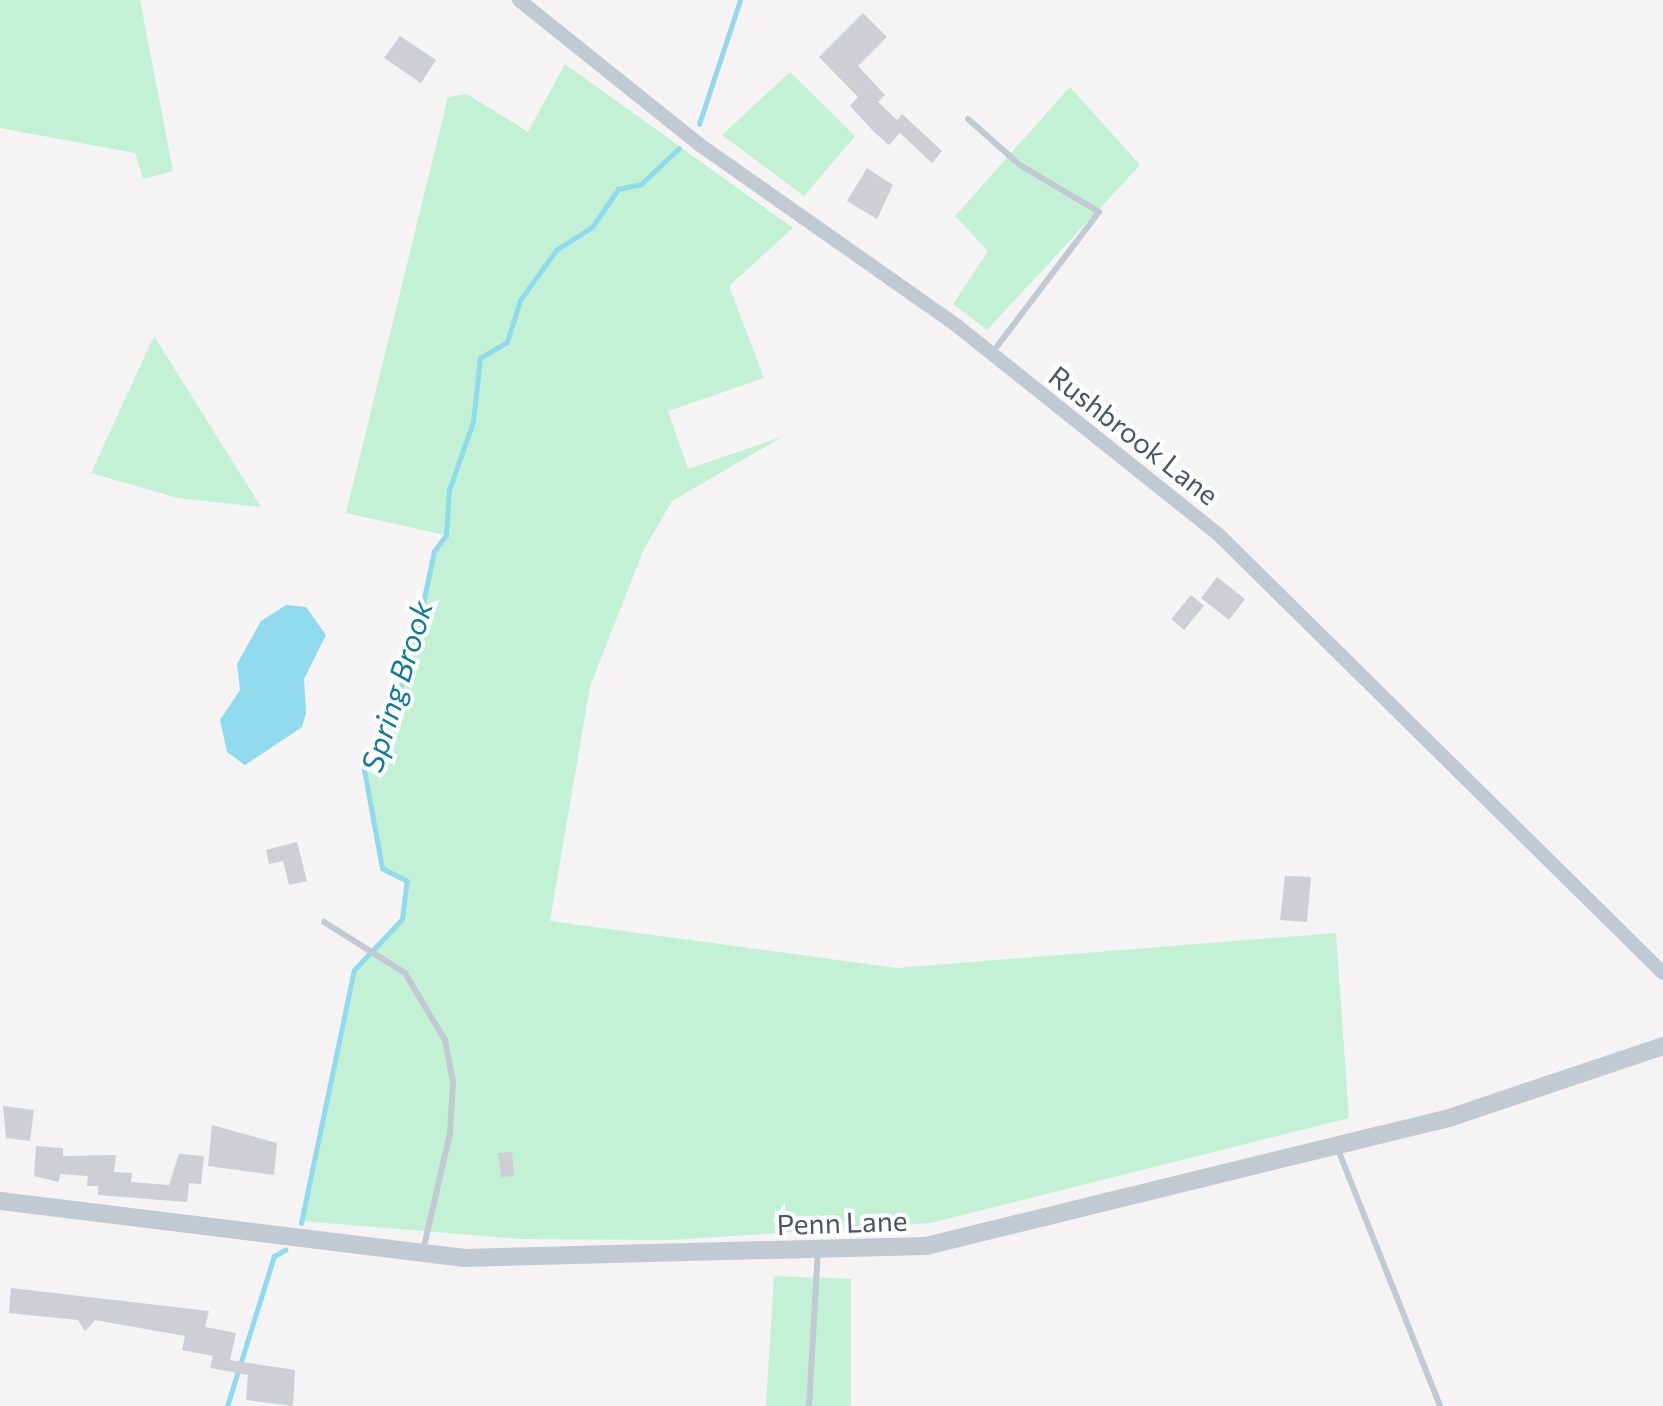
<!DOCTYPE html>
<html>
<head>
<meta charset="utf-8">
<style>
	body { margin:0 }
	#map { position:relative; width:1663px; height:1406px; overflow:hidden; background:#f5f3f3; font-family:Commissioner,sans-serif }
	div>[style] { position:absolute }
	.green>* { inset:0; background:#c3f1d5 }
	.water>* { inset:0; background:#90daee }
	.stream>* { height:5px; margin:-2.5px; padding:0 2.5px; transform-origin:2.5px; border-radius:2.5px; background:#90daee }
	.building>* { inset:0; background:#cdcfd5 }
	.service>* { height:6px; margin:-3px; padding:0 3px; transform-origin:3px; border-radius:3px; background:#c1cad2 }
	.minor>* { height:14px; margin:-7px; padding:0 7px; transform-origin:7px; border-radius:7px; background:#c1cad2 }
	.tertiary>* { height:18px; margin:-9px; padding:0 9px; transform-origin:9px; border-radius:9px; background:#c1cad2 }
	span { translate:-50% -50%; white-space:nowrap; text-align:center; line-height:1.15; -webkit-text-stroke:8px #fff; paint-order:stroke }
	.street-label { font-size:28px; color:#4a5661 }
	.water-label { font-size:30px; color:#0c7c9b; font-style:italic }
</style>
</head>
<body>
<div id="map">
	<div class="green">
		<i style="clip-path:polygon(0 0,140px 0,173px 171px,143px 179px,135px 153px,0 128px)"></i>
		<i style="clip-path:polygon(565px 64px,793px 228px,729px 286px,764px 378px,668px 411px,688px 469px,784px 436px,672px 501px,644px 549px,590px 686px,550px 921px,897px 968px,1336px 933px,1349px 1118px,931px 1223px,671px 1240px,520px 1239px,302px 1221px,354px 970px,402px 919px,406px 881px,382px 868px,364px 770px,410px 664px,434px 551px,445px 535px,346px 513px,448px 97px,467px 94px,528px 132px)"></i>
		<i style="clip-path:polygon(790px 72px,855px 136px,804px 196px,722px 135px)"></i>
		<i style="clip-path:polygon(1070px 87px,1140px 165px,987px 330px,953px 304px,988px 251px,955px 216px)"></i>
		<i style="clip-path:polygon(154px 336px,261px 507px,178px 498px,91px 473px)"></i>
		<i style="clip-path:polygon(774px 1276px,851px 1279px,851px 1406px,766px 1406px)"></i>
	</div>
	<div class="water">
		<i style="clip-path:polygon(286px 605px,306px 607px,326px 635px,304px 679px,306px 713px,302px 727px,245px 765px,227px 752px,220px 720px,240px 690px,237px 664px,261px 621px)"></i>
	</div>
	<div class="stream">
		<i style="left:699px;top:124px;width:131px;rotate:-71.7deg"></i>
		<i style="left:301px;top:1223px;width:258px;rotate:-78.2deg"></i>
		<i style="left:354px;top:970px;width:70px;rotate:-46.7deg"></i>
		<i style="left:402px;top:919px;width:38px;rotate:-83deg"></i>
		<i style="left:407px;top:881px;width:28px;rotate:-153deg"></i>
		<i style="left:382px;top:868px;width:100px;rotate:-100.4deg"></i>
		<i style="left:364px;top:770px;width:116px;rotate:-66.5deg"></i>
		<i style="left:410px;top:664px;width:116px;rotate:-78deg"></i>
		<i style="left:434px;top:551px;width:20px;rotate:-53deg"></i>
		<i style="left:446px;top:535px;width:45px;rotate:-86.2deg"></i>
		<i style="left:449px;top:490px;width:72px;rotate:-70.6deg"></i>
		<i style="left:473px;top:422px;width:64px;rotate:-83.8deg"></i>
		<i style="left:480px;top:358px;width:31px;rotate:-31deg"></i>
		<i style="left:507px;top:342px;width:44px;rotate:-72.8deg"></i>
		<i style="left:520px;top:300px;width:62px;rotate:-54.2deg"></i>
		<i style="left:556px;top:250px;width:43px;rotate:-32.6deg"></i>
		<i style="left:592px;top:227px;width:46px;rotate:-55.6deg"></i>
		<i style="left:618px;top:189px;width:24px;rotate:-12deg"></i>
		<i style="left:641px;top:184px;width:52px;rotate:-43.5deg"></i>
		<i style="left:227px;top:1406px;width:157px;rotate:-72.6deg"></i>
		<i style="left:274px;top:1256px;width:13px;rotate:-29deg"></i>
	</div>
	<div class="building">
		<i style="clip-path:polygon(863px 13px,887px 37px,858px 66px,885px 95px,878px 102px,897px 120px,902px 114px,942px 151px,932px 163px,900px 133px,889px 145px,874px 132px,850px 106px,858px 97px,819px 57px)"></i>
		<i style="clip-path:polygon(400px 36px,436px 60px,421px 83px,384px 58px)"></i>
		<i style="clip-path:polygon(867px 168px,893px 185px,877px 219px,847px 201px)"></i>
		<i style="clip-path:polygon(1217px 577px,1245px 599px,1229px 620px,1201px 598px)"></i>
		<i style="clip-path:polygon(1191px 595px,1204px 606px,1184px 630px,1171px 619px)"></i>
		<i style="clip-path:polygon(297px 842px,307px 881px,289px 885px,283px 861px,269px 864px,266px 850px)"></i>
		<i style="clip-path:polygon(1285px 876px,1311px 877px,1307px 922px,1280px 920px)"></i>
		<i style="clip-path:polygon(3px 1106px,34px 1110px,30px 1141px,6px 1138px)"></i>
		<i style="clip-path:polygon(212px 1125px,277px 1143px,274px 1175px,208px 1166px)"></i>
		<i style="clip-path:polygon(36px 1146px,63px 1148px,63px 1156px,116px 1155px,114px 1172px,132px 1173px,131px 1182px,169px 1185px,179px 1154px,204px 1156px,201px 1184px,189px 1183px,187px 1202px,98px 1195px,98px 1186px,87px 1186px,88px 1176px,60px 1174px,59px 1182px,34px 1176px)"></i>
		<i style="clip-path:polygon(512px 1152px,514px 1176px,501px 1177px,498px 1153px)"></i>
		<i style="clip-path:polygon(11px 1288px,209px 1311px,205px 1327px,236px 1333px,230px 1360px,295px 1370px,293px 1406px,246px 1400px,248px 1375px,210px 1368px,213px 1356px,182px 1350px,185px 1336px,95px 1320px,85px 1331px,78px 1320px,9px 1313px)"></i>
	</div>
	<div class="service">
		<i style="left:968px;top:119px;width:69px;rotate:41.5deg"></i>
		<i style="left:1020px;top:165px;width:92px;rotate:30.7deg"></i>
		<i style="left:1099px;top:212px;width:177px;rotate:127.2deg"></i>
		<i style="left:324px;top:922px;width:96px;rotate:32.2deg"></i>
		<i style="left:405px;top:973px;width:78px;rotate:59.2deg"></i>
		<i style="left:445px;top:1040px;width:43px;rotate:79.2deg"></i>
		<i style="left:453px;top:1082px;width:51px;rotate:93.4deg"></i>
		<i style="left:450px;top:1133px;width:121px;rotate:102.9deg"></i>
		<i style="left:1337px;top:1147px;width:279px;rotate:68.3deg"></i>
		<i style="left:809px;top:1406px;width:155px;rotate:-86.7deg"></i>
	</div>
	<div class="minor">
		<i style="left:519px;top:0;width:232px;rotate:38.7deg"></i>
		<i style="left:700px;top:145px;width:313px;rotate:35.1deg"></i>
		<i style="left:956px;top:325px;width:338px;rotate:38.6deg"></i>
		<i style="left:1220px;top:536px;width:622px;rotate:44.61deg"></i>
	</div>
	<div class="tertiary">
		<i style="left:0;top:1201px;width:466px;rotate:7deg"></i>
		<i style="left:463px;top:1258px;width:463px;rotate:-1.5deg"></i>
		<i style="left:926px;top:1246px;width:538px;rotate:-13.75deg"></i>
		<i style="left:1449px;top:1118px;width:226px;rotate:-18.6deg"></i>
	</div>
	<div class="street-label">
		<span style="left:1134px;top:435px;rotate:38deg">Rushbrook Lane</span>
		<span style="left:842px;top:1222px;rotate:-2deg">Penn Lane</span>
	</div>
	<div class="water-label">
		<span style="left:396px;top:686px;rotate:-73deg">Spring Brook</span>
	</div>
</div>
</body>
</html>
